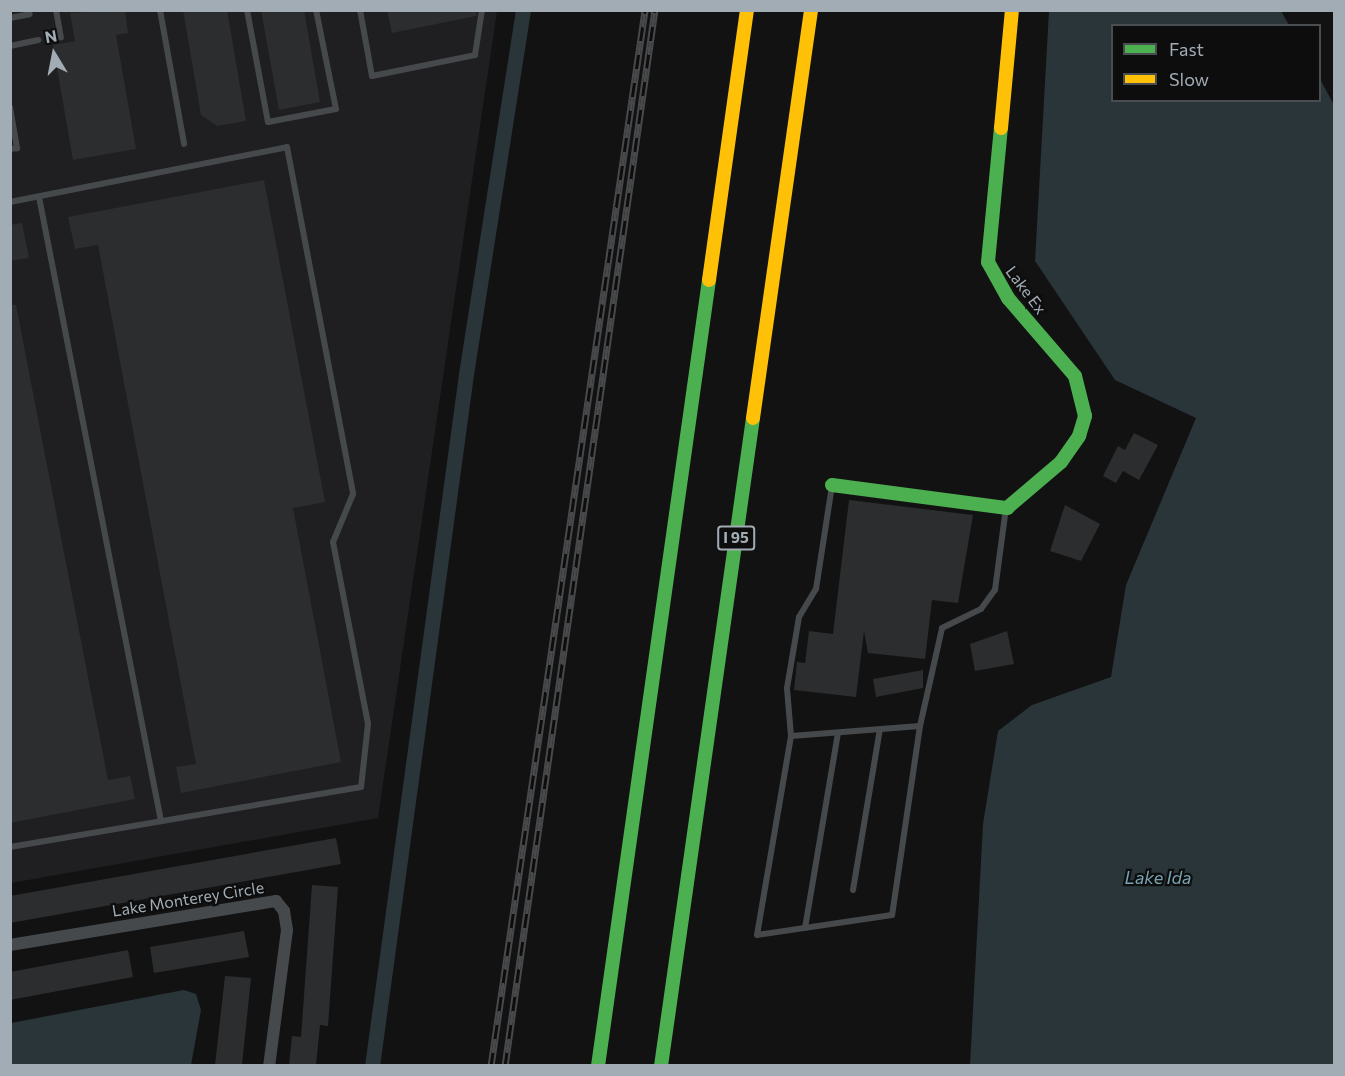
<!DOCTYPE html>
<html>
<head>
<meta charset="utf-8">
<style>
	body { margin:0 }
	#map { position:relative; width:1345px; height:1076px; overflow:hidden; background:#121213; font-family:Commissioner,sans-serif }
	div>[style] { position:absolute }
	.built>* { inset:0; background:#1f1f21 }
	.water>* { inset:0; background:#293538 }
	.canal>* { height:15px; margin:-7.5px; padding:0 7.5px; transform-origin:7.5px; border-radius:7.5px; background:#293538 }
	.building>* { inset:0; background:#2c2d2e }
	.lane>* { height:6px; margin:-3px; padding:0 3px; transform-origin:3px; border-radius:3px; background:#46494b }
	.street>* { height:12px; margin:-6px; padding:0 6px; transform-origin:6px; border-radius:6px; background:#46494b }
	.fast>* { height:14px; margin:-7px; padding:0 7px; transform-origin:7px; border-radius:7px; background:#4caf50 }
	.slow>* { height:14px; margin:-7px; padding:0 7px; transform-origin:7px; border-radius:7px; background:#ffc107 }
	.rail>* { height:7px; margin-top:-3.5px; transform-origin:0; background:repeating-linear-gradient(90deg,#0d0d0e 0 14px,#47494b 0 28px); box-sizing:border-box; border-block:2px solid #47494b }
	span { translate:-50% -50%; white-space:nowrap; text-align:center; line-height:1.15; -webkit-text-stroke:4.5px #0d0d0e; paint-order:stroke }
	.shield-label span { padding:2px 4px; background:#0d0d0e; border:2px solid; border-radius:4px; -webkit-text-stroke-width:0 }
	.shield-label { font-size:15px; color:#a2acb4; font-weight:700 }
	.street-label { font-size:16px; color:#a2acb4 }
	.water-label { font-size:18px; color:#77a3b2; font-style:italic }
	.frame { position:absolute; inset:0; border:12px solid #a2acb4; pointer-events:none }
	.legend { position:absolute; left:1111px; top:24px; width:210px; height:78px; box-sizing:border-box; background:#0d0d0e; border:2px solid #494d50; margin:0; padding:8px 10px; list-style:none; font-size:18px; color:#a2acb4 }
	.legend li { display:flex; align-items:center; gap:12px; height:30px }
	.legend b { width:30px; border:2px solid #494d50 }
	.north { position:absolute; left:24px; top:24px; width:60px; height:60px; -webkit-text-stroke:4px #0d0d0e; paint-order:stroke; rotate:350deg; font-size:16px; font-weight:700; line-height:24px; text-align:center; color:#a2acb4 }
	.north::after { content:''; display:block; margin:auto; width:21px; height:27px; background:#a2acb4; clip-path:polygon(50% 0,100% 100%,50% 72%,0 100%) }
</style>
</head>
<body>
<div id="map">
	<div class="built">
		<i style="clip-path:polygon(11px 11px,497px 11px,378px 818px,11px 883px)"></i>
	</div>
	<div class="water">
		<i style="clip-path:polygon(1049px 11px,1281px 11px,1289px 25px,1112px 26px,1112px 100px,1320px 100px,1320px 79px,1334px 105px,1334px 1065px,970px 1065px,983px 824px,998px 731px,1032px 705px,1111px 677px,1126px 585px,1196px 418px,1115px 380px,1035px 261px)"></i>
		<i style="clip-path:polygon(184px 990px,196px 994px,201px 1010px,191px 1065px,11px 1065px,11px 1023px)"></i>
	</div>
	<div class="canal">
		<i style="left:372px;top:1066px;width:698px;rotate:-82.26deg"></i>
		<i style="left:466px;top:374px;width:368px;rotate:-81.1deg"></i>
	</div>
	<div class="building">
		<i style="clip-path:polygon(125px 10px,128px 33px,116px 35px,136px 149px,73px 160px,53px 45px,75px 41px,70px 13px)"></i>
		<i style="clip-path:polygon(183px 10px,227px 10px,246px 121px,217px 126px,201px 115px)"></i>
		<i style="clip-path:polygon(261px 10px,304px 10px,320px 102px,279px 110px)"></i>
		<i style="clip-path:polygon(387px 10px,477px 10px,476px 16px,392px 33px)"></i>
		<i style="clip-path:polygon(264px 180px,325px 502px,293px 508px,341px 762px,181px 793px,176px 767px,196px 764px,98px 245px,75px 249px,68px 217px)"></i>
		<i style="clip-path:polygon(22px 223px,29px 258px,10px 261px,10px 225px)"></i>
		<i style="clip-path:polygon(10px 305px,16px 305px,108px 780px,130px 776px,135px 799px,10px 823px)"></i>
		<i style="clip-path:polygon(1134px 433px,1158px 445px,1139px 480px,1123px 471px,1116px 483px,1103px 476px,1118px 446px,1125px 450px)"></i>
		<i style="clip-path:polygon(849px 500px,973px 515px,958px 603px,932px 600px,925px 659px,868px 653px,864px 631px,856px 697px,794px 690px,797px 662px,805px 663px,809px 631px,833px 634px)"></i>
		<i style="clip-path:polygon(1065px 505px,1100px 524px,1081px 561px,1050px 551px)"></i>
		<i style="clip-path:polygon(1007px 631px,1014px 664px,975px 671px,970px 644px)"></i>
		<i style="clip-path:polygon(923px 670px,923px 688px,876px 697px,873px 679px)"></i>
		<i style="clip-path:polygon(336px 838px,341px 864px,10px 923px,10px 896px)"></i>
		<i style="clip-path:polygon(312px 885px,338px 887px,328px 1026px,320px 1025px,316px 1065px,289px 1065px,292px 1036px,301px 1037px)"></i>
		<i style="clip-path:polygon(244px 931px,249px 957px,154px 973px,150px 947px)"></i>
		<i style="clip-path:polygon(128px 950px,133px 977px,10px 1000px,10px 972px)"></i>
		<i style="clip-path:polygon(225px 976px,251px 978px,242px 1065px,215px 1065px)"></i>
	</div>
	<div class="lane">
		<i style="left:56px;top:10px;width:28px;rotate:80deg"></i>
		<i style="left:160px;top:10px;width:136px;rotate:79.8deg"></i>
		<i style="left:247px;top:10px;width:114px;rotate:79.4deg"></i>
		<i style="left:268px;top:122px;width:69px;rotate:-10.8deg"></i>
		<i style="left:336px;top:109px;width:101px;rotate:-101.4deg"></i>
		<i style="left:360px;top:10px;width:67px;rotate:79.7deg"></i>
		<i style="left:372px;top:76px;width:105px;rotate:-11.5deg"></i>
		<i style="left:475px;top:55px;width:46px;rotate:-81.2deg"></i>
		<i style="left:10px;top:18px;width:20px;rotate:-11deg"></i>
		<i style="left:10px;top:46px;width:29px;rotate:-12deg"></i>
		<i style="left:10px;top:107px;width:42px;rotate:80.3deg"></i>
		<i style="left:17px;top:148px;width:7px;rotate:172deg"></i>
		<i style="left:39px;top:197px;width:636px;rotate:78.94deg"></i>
		<i style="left:10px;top:202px;width:282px;rotate:-11.2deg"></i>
		<i style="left:287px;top:147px;width:353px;rotate:79.2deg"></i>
		<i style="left:353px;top:494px;width:52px;rotate:112.6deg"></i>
		<i style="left:333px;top:542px;width:185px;rotate:79.1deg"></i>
		<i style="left:368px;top:724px;width:63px;rotate:96.3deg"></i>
		<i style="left:361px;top:787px;width:356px;rotate:170.3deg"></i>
		<i style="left:920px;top:726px;width:191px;rotate:98.4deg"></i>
		<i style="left:892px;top:915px;width:136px;rotate:171.6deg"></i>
		<i style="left:757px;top:935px;width:202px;rotate:-80.3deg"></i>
		<i style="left:791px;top:736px;width:129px;rotate:-4.4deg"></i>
		<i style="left:920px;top:726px;width:100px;rotate:-77.3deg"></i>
		<i style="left:942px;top:628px;width:43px;rotate:-26deg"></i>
		<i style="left:981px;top:609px;width:24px;rotate:-54deg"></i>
		<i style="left:995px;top:590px;width:83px;rotate:-82.4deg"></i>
		<i style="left:791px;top:736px;width:48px;rotate:-94.8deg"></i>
		<i style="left:787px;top:688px;width:72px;rotate:-80.4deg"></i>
		<i style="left:799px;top:617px;width:33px;rotate:-59deg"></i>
		<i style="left:816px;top:589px;width:104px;rotate:-81.2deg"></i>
		<i style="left:853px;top:890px;width:163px;rotate:-80.5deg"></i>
		<i style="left:805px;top:928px;width:198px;rotate:-80.4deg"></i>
	</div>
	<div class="street">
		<i style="left:10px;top:945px;width:270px;rotate:-9.4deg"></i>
		<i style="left:276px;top:901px;width:13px;rotate:51deg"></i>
		<i style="left:284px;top:911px;width:19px;rotate:81deg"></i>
		<i style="left:287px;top:930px;width:137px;rotate:97.5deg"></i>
	</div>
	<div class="fast">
		<i style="left:832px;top:485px;width:177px;rotate:7.5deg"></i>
		<i style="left:1007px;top:508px;width:71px;rotate:-40.4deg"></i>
		<i style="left:1061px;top:462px;width:32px;rotate:-55deg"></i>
		<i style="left:1079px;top:436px;width:21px;rotate:-73deg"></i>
		<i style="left:1085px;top:416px;width:41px;rotate:-104deg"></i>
		<i style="left:1075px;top:376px;width:103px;rotate:-130.7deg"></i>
		<i style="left:1008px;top:298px;width:41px;rotate:-119.1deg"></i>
		<i style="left:988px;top:262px;width:135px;rotate:-84.5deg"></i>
		<i style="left:598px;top:1066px;width:794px;rotate:-81.96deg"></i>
		<i style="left:661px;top:1066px;width:654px;rotate:-81.92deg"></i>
	</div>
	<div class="slow">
		<i style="left:1001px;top:128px;width:119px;rotate:-84.7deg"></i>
		<i style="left:709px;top:280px;width:273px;rotate:-82deg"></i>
		<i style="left:753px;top:418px;width:412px;rotate:-81.9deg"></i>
	</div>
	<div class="rail">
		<i style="left:491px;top:1066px;width:1067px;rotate:-81.7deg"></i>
		<i style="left:505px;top:1066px;width:1067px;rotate:-81.92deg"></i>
	</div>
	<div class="shield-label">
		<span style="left:736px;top:538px">I 95</span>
	</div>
	<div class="street-label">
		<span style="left:1026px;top:290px;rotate:53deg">Lake Ex</span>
		<span style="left:188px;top:899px;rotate:-9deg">Lake Monterey Circle</span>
	</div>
	<div class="water-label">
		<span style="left:1158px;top:877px">Lake Ida</span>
	</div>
	<div class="frame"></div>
	<ul class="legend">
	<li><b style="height:8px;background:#4caf50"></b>Fast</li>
	<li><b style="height:8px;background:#ffc107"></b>Slow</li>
	</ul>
	<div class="north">N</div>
</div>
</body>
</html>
